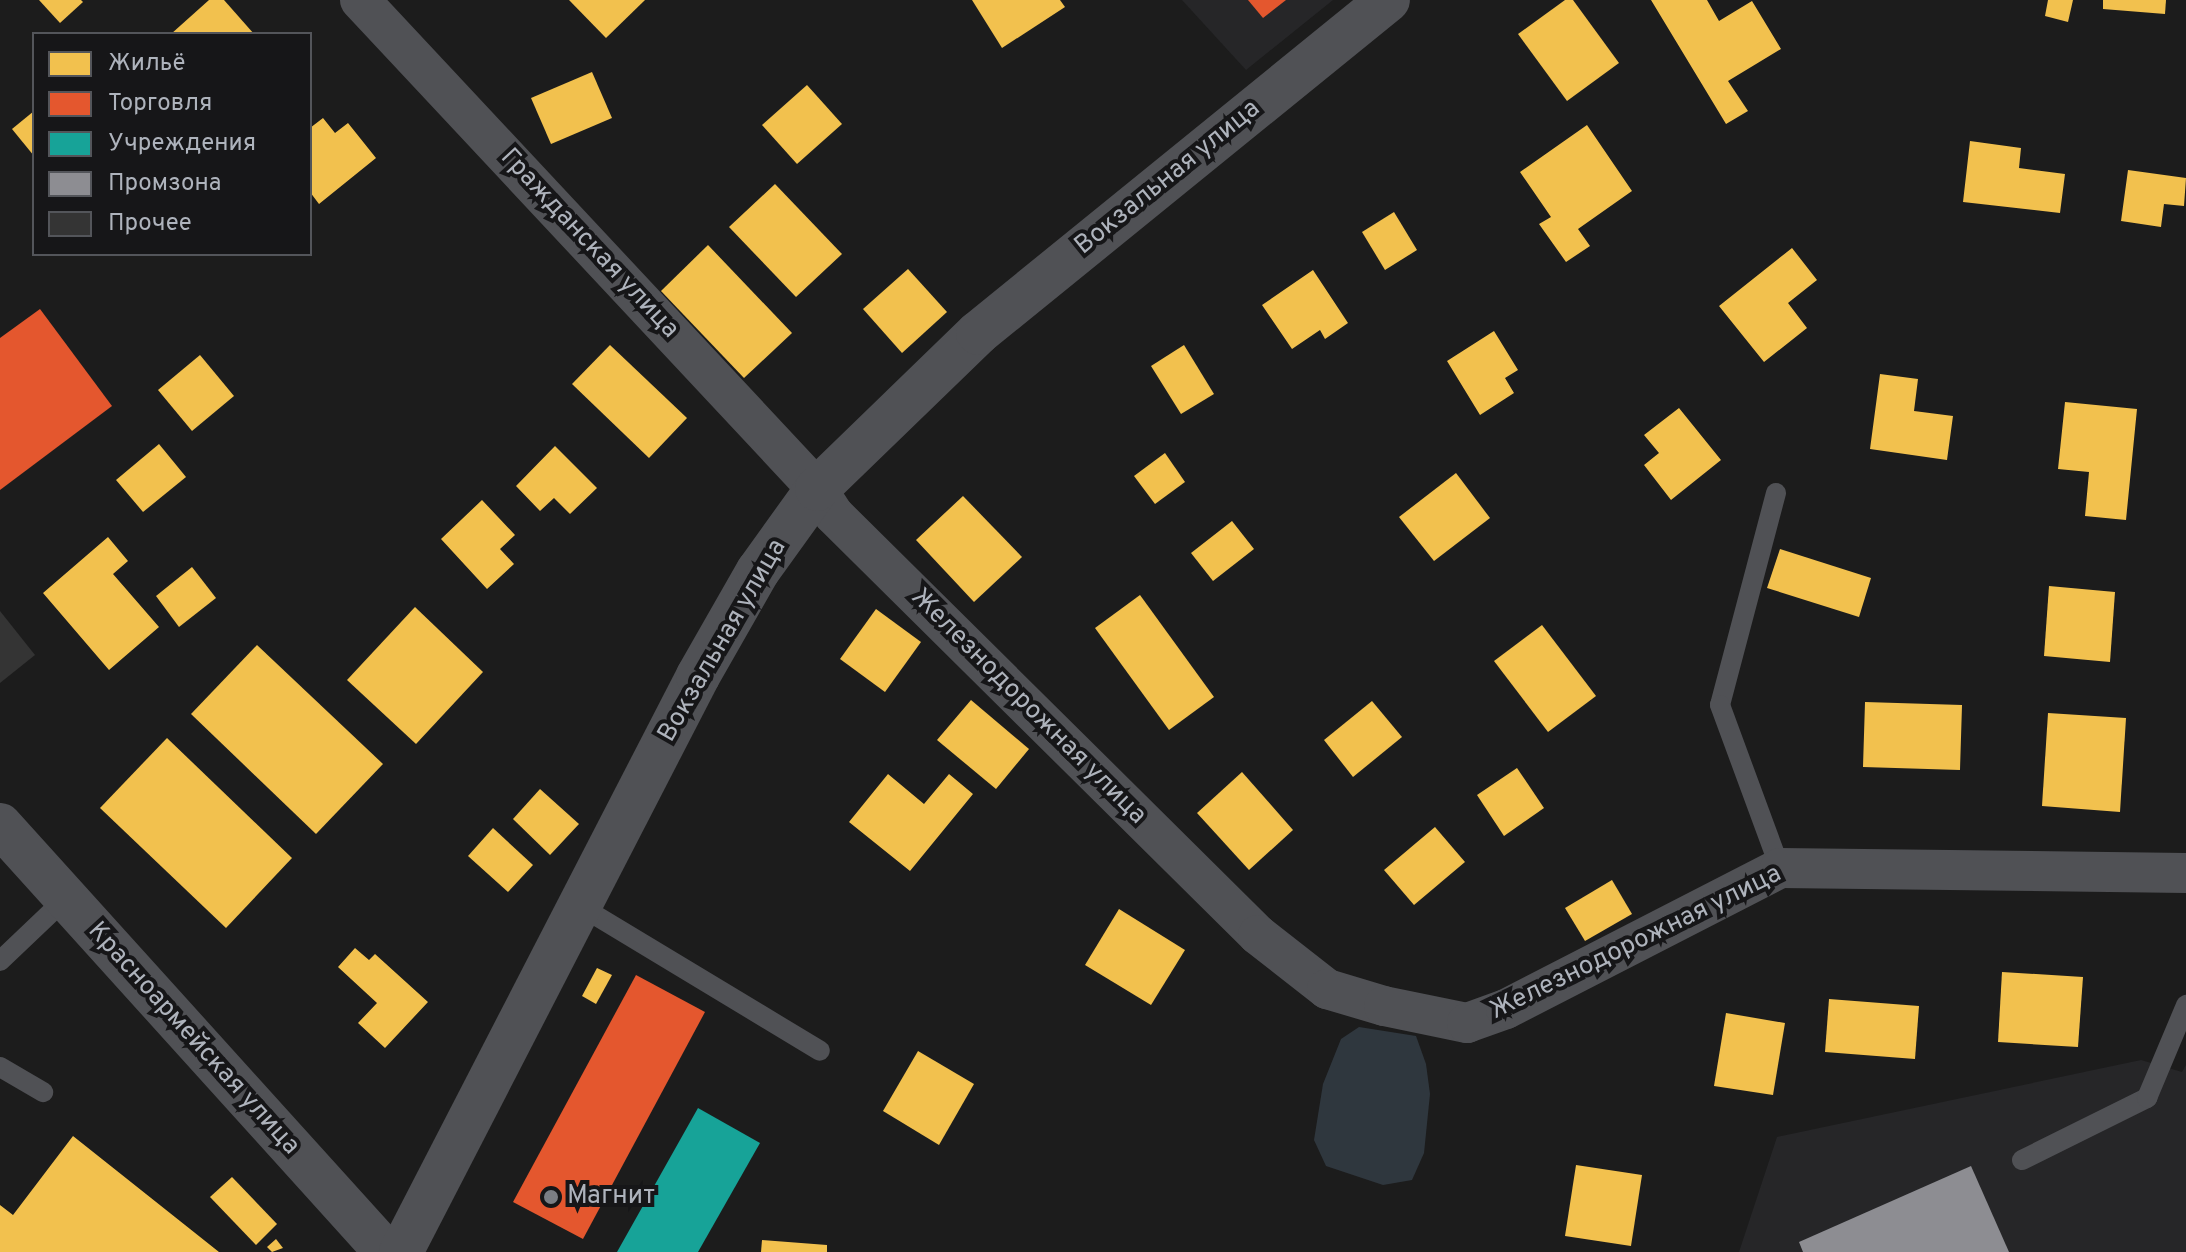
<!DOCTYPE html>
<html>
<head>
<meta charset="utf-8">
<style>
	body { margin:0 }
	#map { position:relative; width:2186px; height:1252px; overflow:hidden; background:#1c1c1c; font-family:Overpass,sans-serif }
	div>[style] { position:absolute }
	.built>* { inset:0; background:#262628 }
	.water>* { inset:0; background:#2f373e }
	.homes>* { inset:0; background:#f2c14e }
	.shops>* { inset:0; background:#e4572e }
	.public>* { inset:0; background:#17a398 }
	.industry>* { inset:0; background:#8d8d92 }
	.building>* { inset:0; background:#343434 }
	.service>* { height:20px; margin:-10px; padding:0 10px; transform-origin:10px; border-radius:10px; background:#505155 }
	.minor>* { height:40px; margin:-20px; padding:0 20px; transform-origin:20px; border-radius:20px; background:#505155 }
	.tertiary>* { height:44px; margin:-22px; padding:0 22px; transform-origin:22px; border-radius:22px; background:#505155 }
	.dots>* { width:22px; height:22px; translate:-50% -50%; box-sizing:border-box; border:4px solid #161618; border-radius:50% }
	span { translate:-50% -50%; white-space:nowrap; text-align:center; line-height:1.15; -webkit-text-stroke:8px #161618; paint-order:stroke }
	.street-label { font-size:26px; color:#aeb3bc }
	.poi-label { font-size:26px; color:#aeb3bc }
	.left { translate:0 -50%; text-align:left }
	.legend { position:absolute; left:32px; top:32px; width:280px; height:224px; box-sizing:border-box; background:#161618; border:2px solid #53555a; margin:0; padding:10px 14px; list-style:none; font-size:24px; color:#aeb3bc }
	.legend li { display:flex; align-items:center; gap:16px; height:40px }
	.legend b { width:40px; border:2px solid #53555a }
</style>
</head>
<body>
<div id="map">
	<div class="built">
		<i style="clip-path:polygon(1182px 0,1333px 0,1246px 70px)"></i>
		<i style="clip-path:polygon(2141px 1060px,2182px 1072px,2186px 1065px,2186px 1252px,1739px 1252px,1777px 1137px)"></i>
	</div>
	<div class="water">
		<i style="clip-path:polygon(1359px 1027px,1416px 1036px,1426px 1064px,1430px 1094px,1424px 1153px,1412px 1180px,1383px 1185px,1326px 1166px,1314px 1140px,1323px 1084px,1341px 1039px)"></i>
	</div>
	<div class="homes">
		<i style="clip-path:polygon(39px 0,81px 0,83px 2px,60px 23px)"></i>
		<i style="clip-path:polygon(209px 0,224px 0,254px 34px,171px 34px)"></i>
		<i style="clip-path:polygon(569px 0,645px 0,606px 38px)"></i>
		<i style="clip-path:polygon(972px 0,1060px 0,1065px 7px,1002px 48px)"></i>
		<i style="clip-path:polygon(1565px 0,1573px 0,1619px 63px,1567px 101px,1518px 34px)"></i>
		<i style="clip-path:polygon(1651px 0,1707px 0,1719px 21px,1752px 1px,1781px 49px,1728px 81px,1748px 111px,1726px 124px)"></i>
		<i style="clip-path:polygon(2048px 0,2073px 0,2068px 22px,2045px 16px)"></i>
		<i style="clip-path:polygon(2103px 0,2166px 0,2165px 14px,2103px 9px)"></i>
		<i style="clip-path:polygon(592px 72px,612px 118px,551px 144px,531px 98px)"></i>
		<i style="clip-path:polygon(807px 85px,842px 124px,797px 164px,762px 125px)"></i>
		<i style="clip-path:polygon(34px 111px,34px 156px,12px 129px)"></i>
		<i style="clip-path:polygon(323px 118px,335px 133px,348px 123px,376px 158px,319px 204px,310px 192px,310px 128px)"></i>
		<i style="clip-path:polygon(1587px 125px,1632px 191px,1578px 229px,1590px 246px,1566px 262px,1539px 224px,1551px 217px,1520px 172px)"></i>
		<i style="clip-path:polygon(1970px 141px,2021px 148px,2019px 168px,2065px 174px,2060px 213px,1963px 202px)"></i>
		<i style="clip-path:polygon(2128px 170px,2186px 178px,2184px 206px,2164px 204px,2161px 227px,2121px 221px)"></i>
		<i style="clip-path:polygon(775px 184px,842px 254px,796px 297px,729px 227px)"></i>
		<i style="clip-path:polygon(1394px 212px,1417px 250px,1385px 270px,1362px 232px)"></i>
		<i style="clip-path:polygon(708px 245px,792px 333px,744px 378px,661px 291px)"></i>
		<i style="clip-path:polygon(1792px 248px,1817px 280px,1788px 303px,1807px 328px,1764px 362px,1719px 306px)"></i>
		<i style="clip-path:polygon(908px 269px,947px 312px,902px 353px,863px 309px)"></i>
		<i style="clip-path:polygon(1313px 270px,1348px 323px,1325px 339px,1320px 330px,1292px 349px,1262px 305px)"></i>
		<i style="clip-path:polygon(1494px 331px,1518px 370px,1505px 378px,1514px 393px,1480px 415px,1447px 361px)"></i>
		<i style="clip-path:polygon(610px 345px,687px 418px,649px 458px,572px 384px)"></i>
		<i style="clip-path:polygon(1184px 345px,1214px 394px,1181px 414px,1151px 366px)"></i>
		<i style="clip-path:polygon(200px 355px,234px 396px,192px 431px,158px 390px)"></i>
		<i style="clip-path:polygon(1880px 374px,1918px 379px,1914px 411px,1953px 416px,1947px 460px,1870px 449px)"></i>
		<i style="clip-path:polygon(2065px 402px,2137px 409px,2126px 520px,2085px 516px,2089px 472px,2058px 469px)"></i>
		<i style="clip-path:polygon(1679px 408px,1721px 460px,1671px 500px,1644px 465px,1659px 453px,1644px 435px)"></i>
		<i style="clip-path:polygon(159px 444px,186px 477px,143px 512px,116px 480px)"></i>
		<i style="clip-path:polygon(555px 446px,597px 488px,570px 514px,554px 498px,540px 511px,516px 486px)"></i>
		<i style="clip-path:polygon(1165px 453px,1185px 482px,1155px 504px,1134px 476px)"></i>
		<i style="clip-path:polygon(1456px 473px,1490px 518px,1434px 561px,1399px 517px)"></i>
		<i style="clip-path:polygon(963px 496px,1022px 557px,974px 602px,916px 540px)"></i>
		<i style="clip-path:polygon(482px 500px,515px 535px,500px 549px,514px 564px,487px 589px,441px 539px)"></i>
		<i style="clip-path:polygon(1232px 521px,1254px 549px,1213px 581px,1191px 553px)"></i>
		<i style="clip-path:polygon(108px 537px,128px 561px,113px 574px,159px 627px,109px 670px,43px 593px)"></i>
		<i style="clip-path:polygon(1780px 549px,1871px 578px,1859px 617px,1767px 588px)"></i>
		<i style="clip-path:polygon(192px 567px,216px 598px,179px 627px,156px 596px)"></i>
		<i style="clip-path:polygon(2049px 586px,2115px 592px,2110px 662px,2044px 656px)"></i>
		<i style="clip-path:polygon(1140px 595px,1214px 697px,1169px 730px,1095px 628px)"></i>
		<i style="clip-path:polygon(415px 607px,483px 672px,416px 744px,347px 680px)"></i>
		<i style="clip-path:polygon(876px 609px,921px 642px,885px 692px,840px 659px)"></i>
		<i style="clip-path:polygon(1542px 625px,1596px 696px,1548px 732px,1494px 661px)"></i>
		<i style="clip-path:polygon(257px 645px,383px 764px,316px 834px,191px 714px)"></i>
		<i style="clip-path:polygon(971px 700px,1029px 749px,996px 789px,937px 740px)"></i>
		<i style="clip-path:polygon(1372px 701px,1402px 737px,1353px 777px,1324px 740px)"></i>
		<i style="clip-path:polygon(1865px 702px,1962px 705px,1960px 770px,1863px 767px)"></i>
		<i style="clip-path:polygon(2048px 713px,2126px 718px,2120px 812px,2042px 806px)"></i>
		<i style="clip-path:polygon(167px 738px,292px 858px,226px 928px,100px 808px)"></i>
		<i style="clip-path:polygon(1517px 768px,1544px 808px,1504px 836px,1477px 795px)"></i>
		<i style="clip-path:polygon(1242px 772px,1293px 830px,1249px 870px,1197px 813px)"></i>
		<i style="clip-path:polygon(888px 774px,924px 804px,949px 774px,973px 794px,910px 871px,849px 822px)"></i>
		<i style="clip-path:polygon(540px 789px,579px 824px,550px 855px,513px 819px)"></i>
		<i style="clip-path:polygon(1435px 827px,1465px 862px,1414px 905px,1384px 870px)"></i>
		<i style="clip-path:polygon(493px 828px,533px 865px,508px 892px,468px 856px)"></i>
		<i style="clip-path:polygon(1612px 880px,1632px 914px,1585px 941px,1565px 908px)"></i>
		<i style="clip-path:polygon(1119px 909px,1185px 950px,1151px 1005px,1085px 965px)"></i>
		<i style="clip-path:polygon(355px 948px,369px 960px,375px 954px,428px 1002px,385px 1048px,358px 1023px,377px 1003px,338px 967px)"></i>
		<i style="clip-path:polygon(597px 968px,612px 975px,596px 1004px,582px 996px)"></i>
		<i style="clip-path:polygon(2002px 972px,2083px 977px,2078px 1047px,1998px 1042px)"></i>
		<i style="clip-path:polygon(1829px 999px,1919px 1006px,1915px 1059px,1825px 1052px)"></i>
		<i style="clip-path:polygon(1726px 1013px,1785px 1023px,1773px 1095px,1714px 1086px)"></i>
		<i style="clip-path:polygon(918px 1051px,974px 1084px,939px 1145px,883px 1111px)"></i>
		<i style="clip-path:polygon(73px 1136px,219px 1252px,0 1252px,0 1205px,13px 1215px)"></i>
		<i style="clip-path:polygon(1576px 1165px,1642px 1175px,1631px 1246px,1565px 1236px)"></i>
		<i style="clip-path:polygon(232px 1177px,277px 1224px,256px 1245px,210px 1197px)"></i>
		<i style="clip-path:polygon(276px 1239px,283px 1248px,272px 1252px,267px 1247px)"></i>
		<i style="clip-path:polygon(762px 1240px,827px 1245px,827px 1252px,761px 1252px)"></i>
	</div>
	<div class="shops">
		<i style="clip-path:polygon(1248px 0,1286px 0,1263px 18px)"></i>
		<i style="clip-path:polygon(40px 309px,112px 406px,0 490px,0 338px)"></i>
		<i style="clip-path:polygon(636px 975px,705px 1012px,583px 1239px,513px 1202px)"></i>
	</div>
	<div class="public">
		<i style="clip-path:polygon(698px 1108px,760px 1143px,698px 1252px,617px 1252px)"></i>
	</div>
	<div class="industry">
		<i style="clip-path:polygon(1971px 1166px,2009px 1252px,1803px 1252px,1799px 1242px)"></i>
	</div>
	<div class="building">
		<i style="clip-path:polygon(0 611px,35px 655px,0 683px)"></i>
	</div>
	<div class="service">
		<i style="left:1776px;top:493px;width:219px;rotate:104.8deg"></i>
		<i style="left:1720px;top:705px;width:174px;rotate:69.8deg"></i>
		<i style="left:580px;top:906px;width:280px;rotate:31.1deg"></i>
		<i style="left:0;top:961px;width:90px;rotate:-43.6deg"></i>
		<i style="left:0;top:1067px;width:50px;rotate:30.2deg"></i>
		<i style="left:2022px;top:1160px;width:140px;rotate:-26.4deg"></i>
		<i style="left:2147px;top:1098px;width:101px;rotate:-67.2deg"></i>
	</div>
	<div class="minor">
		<i style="left:360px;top:0;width:669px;rotate:46.94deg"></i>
		<i style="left:817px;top:489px;width:30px;rotate:57deg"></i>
		<i style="left:833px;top:514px;width:598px;rotate:44.73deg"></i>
		<i style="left:1258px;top:935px;width:88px;rotate:38deg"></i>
		<i style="left:1327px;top:989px;width:59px;rotate:16.6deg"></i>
		<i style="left:1384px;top:1006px;width:85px;rotate:11.6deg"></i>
		<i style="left:1467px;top:1023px;width:41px;rotate:-19.7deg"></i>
		<i style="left:1506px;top:1009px;width:308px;rotate:-27.2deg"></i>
		<i style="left:1780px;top:868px;width:406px;rotate:0.7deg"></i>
	</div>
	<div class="tertiary">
		<i style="left:0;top:825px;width:576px;rotate:47.89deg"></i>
		<i style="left:401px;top:1252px;width:648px;rotate:-62.72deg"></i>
		<i style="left:698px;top:676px;width:121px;rotate:-60.3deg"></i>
		<i style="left:758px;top:571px;width:101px;rotate:-54.3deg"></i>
		<i style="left:817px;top:489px;width:224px;rotate:-44.1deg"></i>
		<i style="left:978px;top:333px;width:528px;rotate:-39.08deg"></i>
	</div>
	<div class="dots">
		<i style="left:551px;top:1197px;background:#7b7e84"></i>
	</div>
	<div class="street-label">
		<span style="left:1168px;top:178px;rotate:-39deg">Вокзальная улица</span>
		<span style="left:589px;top:244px;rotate:47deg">Гражданская улица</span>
		<span style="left:723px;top:641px;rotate:-60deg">Вокзальная улица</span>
		<span style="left:1028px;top:707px;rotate:45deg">Железнодорожная улица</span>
		<span style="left:1636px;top:943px;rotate:-26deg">Железнодорожная улица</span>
		<span style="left:193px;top:1039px;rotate:48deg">Красноармейская улица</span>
	</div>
	<div class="poi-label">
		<span class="left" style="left:567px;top:1197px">Магнит</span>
	</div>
	<ul class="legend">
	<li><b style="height:22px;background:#f2c14e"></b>Жильё</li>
	<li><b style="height:22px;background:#e4572e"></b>Торговля</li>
	<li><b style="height:22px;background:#17a398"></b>Учреждения</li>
	<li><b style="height:22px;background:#8d8d92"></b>Промзона</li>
	<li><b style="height:22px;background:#343434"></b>Прочее</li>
	</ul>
</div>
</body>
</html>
